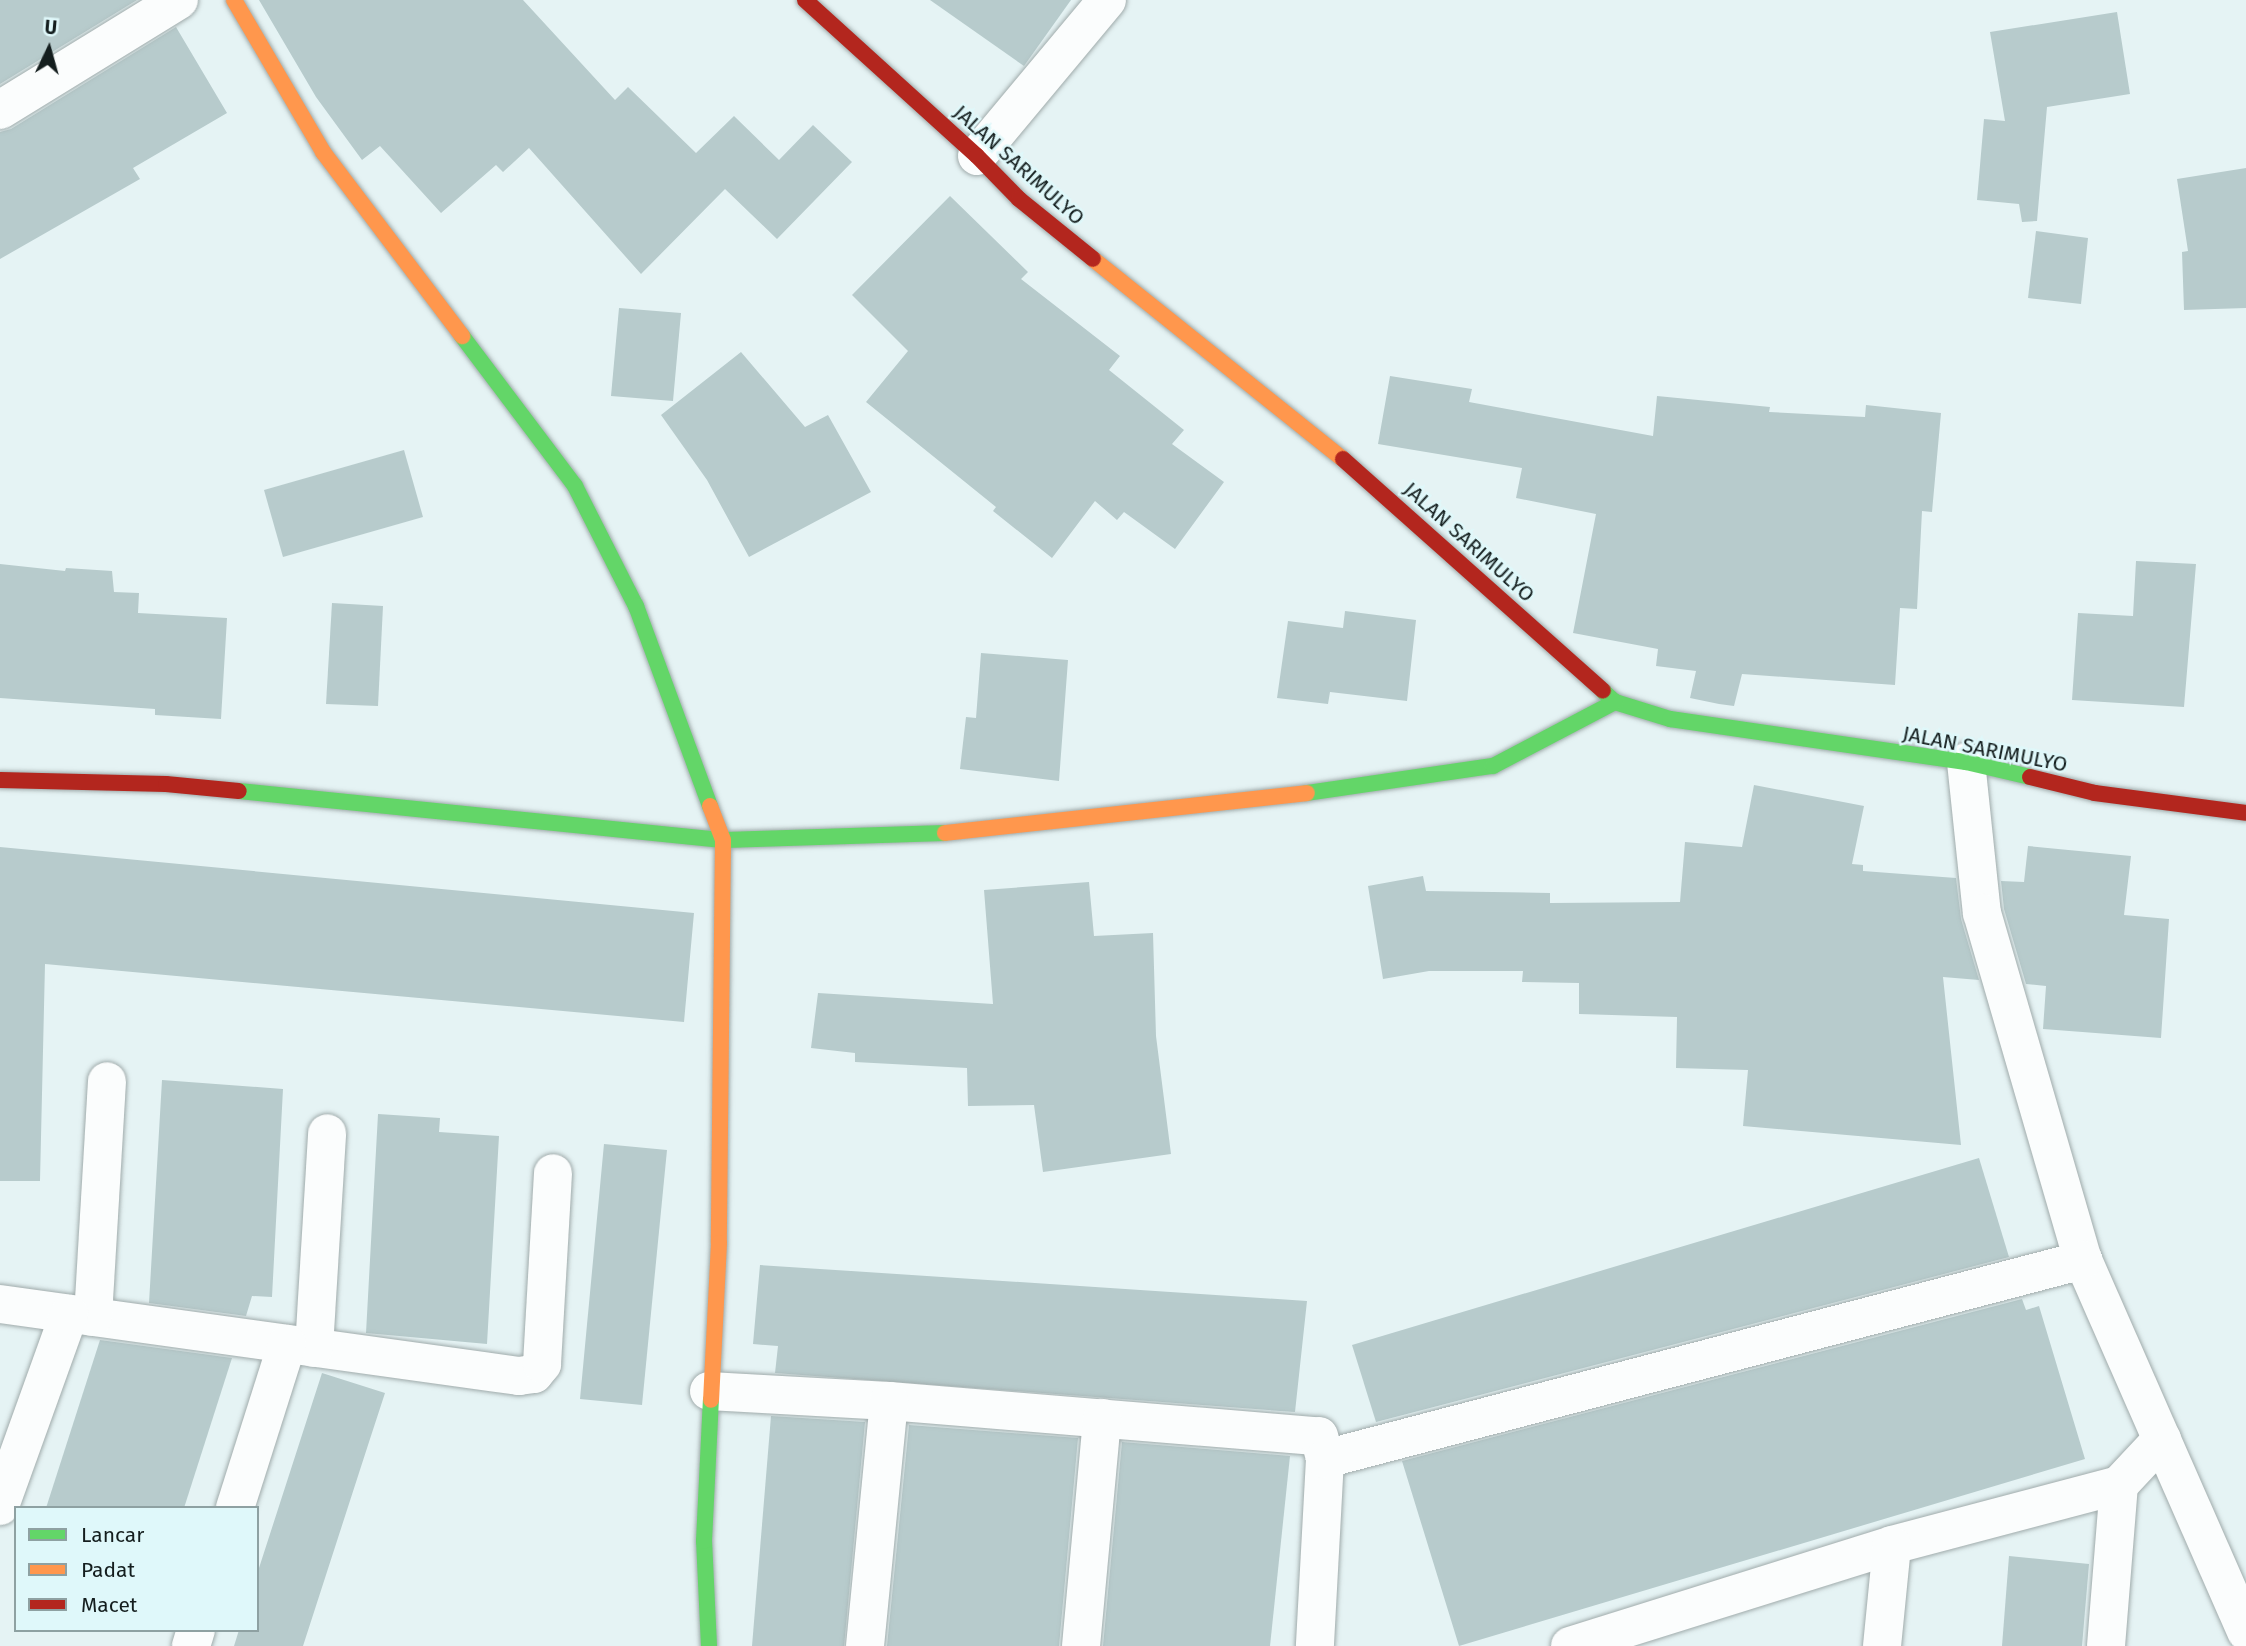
<!DOCTYPE html>
<html>
<head>
<meta charset="utf-8">
<style>
	body { margin:0 }
	#map { position:relative; width:2246px; height:1646px; overflow:hidden; background:#e5f3f4; font-family:"Fira Sans",sans-serif }
	div>[style] { position:absolute }
	.building>* { inset:0; background:#b7cbcc }
	.roads { filter:drop-shadow(0 0 2px #a0abab) drop-shadow(0 0 2px #a0abab) }
	.street>* { height:38px; margin:-19px; padding:0 19px; transform-origin:19px; border-radius:19px; background:#fbfdfd }
	.fast>* { height:16px; margin:-8px; padding:0 8px; transform-origin:8px; border-radius:8px; background:#63d668 }
	.slow>* { height:16px; margin:-8px; padding:0 8px; transform-origin:8px; border-radius:8px; background:#ff974d }
	.jam>* { height:16px; margin:-8px; padding:0 8px; transform-origin:8px; border-radius:8px; background:#b3261e }
	span { translate:-50% -50%; white-space:nowrap; text-align:center; line-height:1.15; -webkit-text-stroke:5px #dff8fa; paint-order:stroke }
	.street-label { font-size:21px; color:#141e1e }
	.legend { position:absolute; left:14px; top:1506px; width:245px; height:126px; box-sizing:border-box; background:#dff8fa; border:2px solid #8ea1a2; margin:0; padding:9px 12px; list-style:none; font-size:21px; color:#141e1e }
	.legend li { display:flex; align-items:center; gap:14px; height:35px }
	.legend b { width:35px; border:2px solid #8ea1a2 }
	.north { position:absolute; left:14px; top:14px; width:70px; height:70px; -webkit-text-stroke:5px #dff8fa; paint-order:stroke; rotate:5deg; font-size:19px; font-weight:700; line-height:28px; text-align:center; color:#141e1e }
	.north::after { content:''; display:block; margin:auto; width:24px; height:32px; background:#141e1e; clip-path:polygon(50% 0,100% 100%,50% 72%,0 100%) }
</style>
</head>
<body>
<div id="map">
	<div class="building">
		<i style="clip-path:polygon(0 0,137px 0,0 84px)"></i>
		<i style="clip-path:polygon(259px 0,523px 0,615px 100px,628px 87px,696px 153px,734px 116px,779px 160px,813px 125px,852px 162px,777px 239px,725px 189px,641px 274px,529px 148px,503px 172px,496px 165px,441px 213px,380px 146px,362px 160px,316px 97px)"></i>
		<i style="clip-path:polygon(930px 0,1071px 0,1024px 66px)"></i>
		<i style="clip-path:polygon(2117px 12px,2130px 94px,2047px 107px,2037px 221px,2022px 222px,2019px 204px,1977px 200px,1984px 119px,2005px 121px,1990px 32px)"></i>
		<i style="clip-path:polygon(176px 27px,227px 113px,133px 168px,140px 179px,0 259px,0 132px,11px 129px)"></i>
		<i style="clip-path:polygon(2246px 168px,2246px 308px,2184px 310px,2182px 252px,2188px 251px,2177px 179px)"></i>
		<i style="clip-path:polygon(950px 196px,1028px 272px,1021px 279px,1120px 356px,1109px 370px,1184px 430px,1172px 444px,1224px 482px,1175px 549px,1124px 512px,1117px 520px,1095px 501px,1052px 558px,993px 511px,996px 507px,866px 402px,908px 351px,852px 295px)"></i>
		<i style="clip-path:polygon(2036px 231px,2088px 238px,2081px 304px,2028px 298px)"></i>
		<i style="clip-path:polygon(619px 308px,681px 313px,673px 401px,611px 396px)"></i>
		<i style="clip-path:polygon(741px 352px,805px 427px,828px 415px,871px 492px,749px 557px,707px 480px,661px 415px)"></i>
		<i style="clip-path:polygon(1390px 376px,1472px 389px,1469px 402px,1653px 436px,1657px 396px,1770px 407px,1769px 412px,1865px 417px,1866px 405px,1941px 413px,1932px 512px,1922px 511px,1917px 609px,1900px 608px,1895px 685px,1742px 674px,1734px 706px,1719px 704px,1690px 698px,1696px 671px,1656px 666px,1658px 649px,1573px 633px,1596px 514px,1516px 498px,1522px 468px,1378px 444px)"></i>
		<i style="clip-path:polygon(404px 450px,423px 517px,283px 557px,264px 490px)"></i>
		<i style="clip-path:polygon(2136px 561px,2196px 564px,2184px 707px,2072px 700px,2078px 613px,2133px 616px)"></i>
		<i style="clip-path:polygon(0 564px,65px 571px,66px 568px,112px 571px,114px 592px,139px 593px,138px 613px,227px 618px,221px 719px,155px 715px,155px 709px,0 698px)"></i>
		<i style="clip-path:polygon(332px 603px,383px 606px,378px 706px,326px 704px)"></i>
		<i style="clip-path:polygon(1345px 611px,1416px 620px,1407px 701px,1330px 692px,1328px 704px,1277px 698px,1288px 621px,1343px 628px)"></i>
		<i style="clip-path:polygon(981px 653px,1068px 660px,1059px 781px,960px 769px,966px 717px,976px 718px)"></i>
		<i style="clip-path:polygon(1754px 785px,1864px 806px,1852px 864px,1863px 865px,1863px 871px,1956px 878px,1961px 919px,1979px 980px,1943px 977px,1961px 1145px,1743px 1126px,1748px 1070px,1676px 1068px,1677px 1017px,1579px 1014px,1579px 983px,1522px 982px,1523px 971px,1429px 971px,1383px 979px,1368px 886px,1423px 876px,1426px 891px,1550px 893px,1550px 903px,1680px 902px,1685px 842px,1742px 847px)"></i>
		<i style="clip-path:polygon(2028px 846px,2131px 856px,2124px 915px,2169px 919px,2161px 1038px,2043px 1029px,2046px 986px,2026px 984px,2004px 909px,2001px 881px,2024px 882px)"></i>
		<i style="clip-path:polygon(0 847px,694px 913px,684px 1022px,45px 964px,40px 1181px,0 1181px)"></i>
		<i style="clip-path:polygon(1089px 882px,1094px 936px,1153px 933px,1156px 1036px,1171px 1154px,1043px 1172px,1034px 1105px,968px 1106px,967px 1068px,855px 1062px,855px 1053px,811px 1048px,818px 993px,993px 1004px,984px 890px)"></i>
		<i style="clip-path:polygon(162px 1080px,283px 1089px,272px 1297px,252px 1296px,246px 1316px,149px 1303px)"></i>
		<i style="clip-path:polygon(378px 1114px,440px 1118px,439px 1132px,499px 1136px,487px 1344px,366px 1333px)"></i>
		<i style="clip-path:polygon(604px 1144px,667px 1150px,642px 1405px,580px 1399px)"></i>
		<i style="clip-path:polygon(1979px 1158px,2009px 1257px,1376px 1422px,1352px 1345px)"></i>
		<i style="clip-path:polygon(760px 1265px,1307px 1301px,1295px 1412px,775px 1373px,778px 1346px,753px 1344px)"></i>
		<i style="clip-path:polygon(2022px 1299px,2026px 1310px,2039px 1306px,2085px 1459px,1459px 1646px,1402px 1461px)"></i>
		<i style="clip-path:polygon(100px 1340px,232px 1358px,184px 1508px,46px 1508px)"></i>
		<i style="clip-path:polygon(322px 1373px,385px 1393px,369px 1442px,303px 1646px,234px 1646px,239px 1630px,257px 1630px,259px 1568px)"></i>
		<i style="clip-path:polygon(771px 1416px,865px 1422px,844px 1646px,752px 1646px)"></i>
		<i style="clip-path:polygon(909px 1425px,1078px 1438px,1059px 1646px,887px 1646px)"></i>
		<i style="clip-path:polygon(1122px 1442px,1290px 1456px,1270px 1646px,1103px 1646px)"></i>
		<i style="clip-path:polygon(2009px 1556px,2089px 1564px,2082px 1646px,2002px 1646px)"></i>
	</div>
	<div class="roads">
		<div class="street">
			<i style="left:0;top:110px;width:210px;rotate:-31.6deg"></i>
			<i style="left:977px;top:156px;width:203px;rotate:-50.2deg"></i>
			<i style="left:1966px;top:762px;width:152px;rotate:84deg"></i>
			<i style="left:1982px;top:913px;width:361px;rotate:73.8deg"></i>
			<i style="left:2083px;top:1260px;width:406px;rotate:66.3deg"></i>
			<i style="left:0;top:1304px;width:524px;rotate:7.9deg"></i>
			<i style="left:519px;top:1376px;width:15px;rotate:-8deg"></i>
			<i style="left:534px;top:1374px;width:13px;rotate:-51deg"></i>
			<i style="left:542px;top:1364px;width:191px;rotate:-86.7deg"></i>
			<i style="left:93px;top:1317px;width:236px;rotate:-86.6deg"></i>
			<i style="left:314px;top:1348px;width:215px;rotate:-86.5deg"></i>
			<i style="left:709px;top:1391px;width:180px;rotate:3.2deg"></i>
			<i style="left:889px;top:1401px;width:431px;rotate:4.7deg"></i>
			<i style="left:1319px;top:1436px;width:24px;rotate:75deg"></i>
			<i style="left:1325px;top:1459px;width:187px;rotate:93.1deg"></i>
			<i style="left:1325px;top:1459px;width:784px;rotate:-14.71deg"></i>
			<i style="left:0;top:1506px;width:204px;rotate:-70.2deg"></i>
			<i style="left:235px;top:1508px;width:172px;rotate:-72.4deg"></i>
			<i style="left:191px;top:1646px;width:17px;rotate:-73deg"></i>
			<i style="left:865px;top:1646px;width:246px;rotate:-84.4deg"></i>
			<i style="left:1081px;top:1646px;width:229px;rotate:-84.7deg"></i>
			<i style="left:1570px;top:1646px;width:337px;rotate:-17.4deg"></i>
			<i style="left:1892px;top:1545px;width:235px;rotate:-14.8deg"></i>
			<i style="left:2119px;top:1485px;width:63px;rotate:-46.9deg"></i>
			<i style="left:1882px;top:1646px;width:101px;rotate:-84.3deg"></i>
			<i style="left:2106px;top:1646px;width:162px;rotate:-85.4deg"></i>
		</div>
		<div class="fast">
			<i style="left:462px;top:336px;width:188px;rotate:53deg"></i>
			<i style="left:575px;top:486px;width:135px;rotate:63.1deg"></i>
			<i style="left:636px;top:606px;width:213px;rotate:69.7deg"></i>
			<i style="left:1603px;top:691px;width:16px;rotate:43deg"></i>
			<i style="left:1615px;top:702px;width:58px;rotate:17.2deg"></i>
			<i style="left:1670px;top:719px;width:299px;rotate:8.3deg"></i>
			<i style="left:1966px;top:762px;width:66px;rotate:13.2deg"></i>
			<i style="left:239px;top:791px;width:486px;rotate:5.8deg"></i>
			<i style="left:723px;top:840px;width:222px;rotate:-1.8deg"></i>
			<i style="left:1307px;top:793px;width:188px;rotate:-8.3deg"></i>
			<i style="left:1493px;top:766px;width:138px;rotate:-27.7deg"></i>
			<i style="left:709px;top:1646px;width:105px;rotate:-92.7deg"></i>
			<i style="left:704px;top:1541px;width:141px;rotate:-87.2deg"></i>
		</div>
		<div class="slow">
			<i style="left:234px;top:0;width:176px;rotate:59.6deg"></i>
			<i style="left:323px;top:152px;width:231px;rotate:52.9deg"></i>
			<i style="left:1093px;top:259px;width:320px;rotate:38.7deg"></i>
			<i style="left:710px;top:806px;width:36px;rotate:69deg"></i>
			<i style="left:723px;top:840px;width:403px;rotate:90.6deg"></i>
			<i style="left:719px;top:1243px;width:157px;rotate:92.9deg"></i>
			<i style="left:945px;top:833px;width:364px;rotate:-6.3deg"></i>
		</div>
		<div class="jam">
			<i style="left:805px;top:0;width:232px;rotate:42.2deg"></i>
			<i style="left:977px;top:156px;width:60px;rotate:45.7deg"></i>
			<i style="left:1019px;top:199px;width:95px;rotate:39deg"></i>
			<i style="left:1343px;top:459px;width:348px;rotate:41.7deg"></i>
			<i style="left:2030px;top:777px;width:67px;rotate:13.8deg"></i>
			<i style="left:2095px;top:793px;width:152px;rotate:7.5deg"></i>
			<i style="left:0;top:780px;width:166px;rotate:1.4deg"></i>
			<i style="left:166px;top:784px;width:73px;rotate:5.5deg"></i>
		</div>
	</div>
	<div class="street-label">
		<span style="left:1019px;top:165px;rotate:42deg">JALAN SARIMULYO</span>
		<span style="left:1469px;top:542px;rotate:42deg">JALAN SARIMULYO</span>
		<span style="left:1985px;top:749px;rotate:11deg">JALAN SARIMULYO</span>
	</div>
	<ul class="legend">
	<li><b style="height:9px;background:#63d668"></b>Lancar</li>
	<li><b style="height:9px;background:#ff974d"></b>Padat</li>
	<li><b style="height:9px;background:#b3261e"></b>Macet</li>
	</ul>
	<div class="north">U</div>
</div>
</body>
</html>
